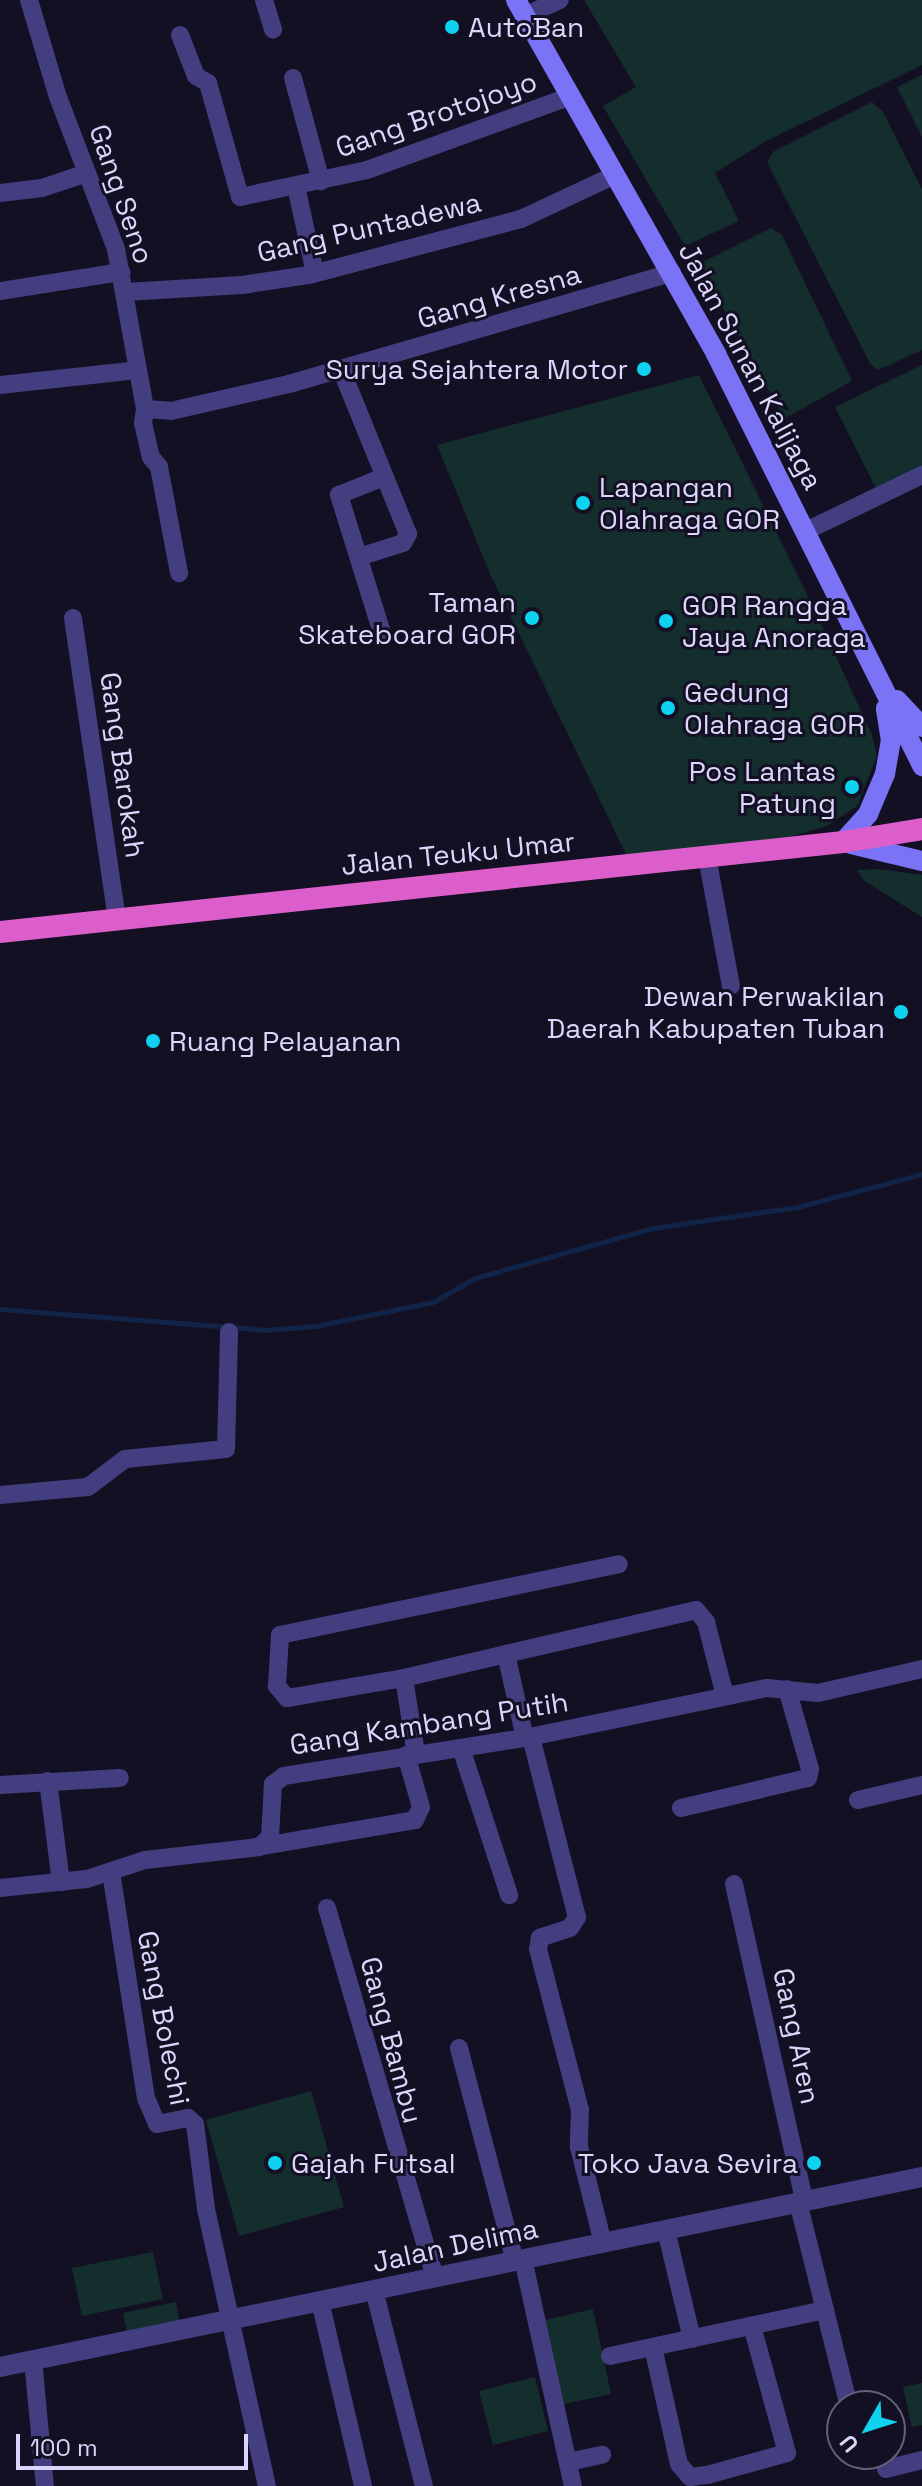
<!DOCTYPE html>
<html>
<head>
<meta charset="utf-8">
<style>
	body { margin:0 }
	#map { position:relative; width:922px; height:2486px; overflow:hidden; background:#141024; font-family:"Space Grotesk",sans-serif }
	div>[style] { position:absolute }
	.green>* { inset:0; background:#142e2e }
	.stream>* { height:5px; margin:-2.5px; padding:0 2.5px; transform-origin:2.5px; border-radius:2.5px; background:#112447 }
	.minor>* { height:18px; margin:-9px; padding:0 9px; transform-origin:9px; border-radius:9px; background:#433e80 }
	.tertiary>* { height:20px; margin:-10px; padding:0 10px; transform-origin:10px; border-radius:10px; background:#433e80 }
	.secondary>* { height:20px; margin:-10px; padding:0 10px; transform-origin:10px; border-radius:10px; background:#7b73f6 }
	.trunk>* { height:22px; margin:-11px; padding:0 11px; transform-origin:11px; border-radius:11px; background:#dc5eca }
	.dots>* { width:22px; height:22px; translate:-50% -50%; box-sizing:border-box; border:4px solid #141024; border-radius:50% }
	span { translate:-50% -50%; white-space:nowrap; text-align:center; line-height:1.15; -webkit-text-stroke:6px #141024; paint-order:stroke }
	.poi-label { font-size:28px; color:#dcd6fc }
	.left { translate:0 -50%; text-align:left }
	.right { translate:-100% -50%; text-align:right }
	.street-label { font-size:28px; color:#dcd6fc }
	.north { position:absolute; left:826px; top:2390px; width:80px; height:80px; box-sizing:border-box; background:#141024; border:2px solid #645f7a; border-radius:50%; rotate:231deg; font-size:22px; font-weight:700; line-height:32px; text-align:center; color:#dcd6fc }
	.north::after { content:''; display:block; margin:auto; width:28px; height:36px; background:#0fd2f0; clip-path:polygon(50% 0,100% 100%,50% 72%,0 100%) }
	.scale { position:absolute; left:16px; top:2434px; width:232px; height:36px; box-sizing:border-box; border:4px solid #dcd6fc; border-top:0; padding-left:10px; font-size:24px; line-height:28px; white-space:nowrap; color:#dcd6fc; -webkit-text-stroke:6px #141024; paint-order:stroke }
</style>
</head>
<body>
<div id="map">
	<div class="green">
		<i style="clip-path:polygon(584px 0,922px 0,922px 65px,768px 140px,715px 173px,739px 221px,685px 246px,603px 106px,636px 87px)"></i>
		<i style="clip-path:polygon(922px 75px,922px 137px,897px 87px)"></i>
		<i style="clip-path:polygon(872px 102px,883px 112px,922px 189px,922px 350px,878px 370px,871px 365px,767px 162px,773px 152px)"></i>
		<i style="clip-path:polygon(771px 228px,782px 235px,852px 381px,784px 419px,699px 264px)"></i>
		<i style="clip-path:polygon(922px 365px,922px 470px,878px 492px,835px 407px)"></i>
		<i style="clip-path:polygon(699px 375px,816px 613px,872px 735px,877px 756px,857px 806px,827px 826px,792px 836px,628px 858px,491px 576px,437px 445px)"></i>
		<i style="clip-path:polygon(879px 869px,922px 875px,922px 917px,863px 880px,857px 870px)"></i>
		<i style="clip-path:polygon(311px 2091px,344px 2207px,239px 2236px,206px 2120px)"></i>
		<i style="clip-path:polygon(153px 2252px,163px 2299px,82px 2316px,72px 2268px)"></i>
		<i style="clip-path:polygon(176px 2302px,179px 2320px,127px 2331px,123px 2313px)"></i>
		<i style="clip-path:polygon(593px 2309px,611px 2394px,564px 2404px,545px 2320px)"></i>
		<i style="clip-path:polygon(535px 2377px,548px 2431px,493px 2445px,479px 2391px)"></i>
		<i style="clip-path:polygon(922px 2383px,922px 2425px,912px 2427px,903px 2387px)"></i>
	</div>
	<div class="stream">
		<i style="left:0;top:1309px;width:267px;rotate:4.5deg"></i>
		<i style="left:266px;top:1330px;width:50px;rotate:-4.6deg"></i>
		<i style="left:316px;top:1326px;width:119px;rotate:-11.6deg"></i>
		<i style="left:433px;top:1302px;width:48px;rotate:-29.7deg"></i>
		<i style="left:475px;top:1278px;width:185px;rotate:-15.7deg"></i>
		<i style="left:653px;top:1228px;width:146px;rotate:-8.3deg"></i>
		<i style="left:797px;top:1207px;width:129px;rotate:-14.8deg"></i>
	</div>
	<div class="minor">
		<i style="left:29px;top:0;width:101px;rotate:73.4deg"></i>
		<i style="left:58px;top:97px;width:163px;rotate:69.1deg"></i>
		<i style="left:116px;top:249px;width:163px;rotate:79.7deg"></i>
		<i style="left:264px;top:0;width:31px;rotate:73deg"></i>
		<i style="left:524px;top:16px;width:39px;rotate:-24deg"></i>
		<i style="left:180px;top:35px;width:44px;rotate:68.7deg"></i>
		<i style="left:196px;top:76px;width:14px;rotate:30deg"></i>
		<i style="left:208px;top:83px;width:118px;rotate:74.3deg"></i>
		<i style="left:240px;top:197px;width:130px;rotate:-12deg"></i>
		<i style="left:367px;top:170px;width:215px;rotate:-19.9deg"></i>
		<i style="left:293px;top:78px;width:107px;rotate:74.8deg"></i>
		<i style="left:296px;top:186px;width:89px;rotate:77.7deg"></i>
		<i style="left:0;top:193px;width:42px;rotate:-6.8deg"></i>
		<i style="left:42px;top:188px;width:47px;rotate:-18.4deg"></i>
		<i style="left:0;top:291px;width:123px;rotate:-8.9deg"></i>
		<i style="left:126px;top:292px;width:116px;rotate:-3.5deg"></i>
		<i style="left:242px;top:285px;width:68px;rotate:-8.5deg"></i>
		<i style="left:309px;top:275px;width:219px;rotate:-14.8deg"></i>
		<i style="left:521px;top:219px;width:104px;rotate:-25.1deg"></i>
		<i style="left:341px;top:369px;width:178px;rotate:67.9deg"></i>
		<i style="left:408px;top:534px;width:10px;rotate:119deg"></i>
		<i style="left:403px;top:543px;width:43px;rotate:162.4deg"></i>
		<i style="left:0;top:385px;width:138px;rotate:-6.2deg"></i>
		<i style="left:145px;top:409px;width:26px;rotate:4deg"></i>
		<i style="left:171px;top:411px;width:121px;rotate:-12.9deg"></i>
		<i style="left:289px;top:384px;width:399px;rotate:-16.2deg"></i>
		<i style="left:145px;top:409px;width:14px;rotate:98deg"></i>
		<i style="left:143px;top:423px;width:35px;rotate:77deg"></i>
		<i style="left:151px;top:457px;width:13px;rotate:51deg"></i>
		<i style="left:159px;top:467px;width:108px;rotate:79.3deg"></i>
		<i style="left:806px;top:531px;width:129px;rotate:-25.8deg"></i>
		<i style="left:73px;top:618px;width:304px;rotate:81.7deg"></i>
		<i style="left:382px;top:633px;width:145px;rotate:-107.3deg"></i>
		<i style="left:339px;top:495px;width:48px;rotate:-21.8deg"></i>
		<i style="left:707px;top:857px;width:131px;rotate:79.5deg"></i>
		<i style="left:0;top:1495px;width:88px;rotate:-5.2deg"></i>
		<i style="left:88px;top:1487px;width:46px;rotate:-37.1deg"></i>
		<i style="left:125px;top:1459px;width:101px;rotate:-5.7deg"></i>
		<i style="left:226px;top:1449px;width:117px;rotate:-88.5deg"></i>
		<i style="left:506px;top:1654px;width:195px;rotate:-13deg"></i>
		<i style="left:696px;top:1610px;width:16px;rotate:50deg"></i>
		<i style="left:706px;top:1622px;width:76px;rotate:75.6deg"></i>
		<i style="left:404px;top:1678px;width:105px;rotate:-13.2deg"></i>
		<i style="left:506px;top:1654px;width:86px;rotate:77.3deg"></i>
		<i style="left:531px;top:1737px;width:186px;rotate:75.7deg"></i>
		<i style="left:577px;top:1917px;width:13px;rotate:122deg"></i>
		<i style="left:570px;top:1928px;width:32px;rotate:162deg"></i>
		<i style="left:540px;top:1938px;width:11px;rotate:100deg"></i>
		<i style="left:538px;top:1949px;width:166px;rotate:75.4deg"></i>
		<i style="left:580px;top:2110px;width:37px;rotate:92deg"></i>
		<i style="left:579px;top:2147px;width:99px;rotate:76deg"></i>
		<i style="left:461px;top:1748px;width:155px;rotate:71.9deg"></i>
		<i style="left:416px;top:1754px;width:77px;rotate:-99deg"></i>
		<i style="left:404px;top:1678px;width:119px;rotate:170.3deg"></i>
		<i style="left:287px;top:1698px;width:16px;rotate:-130deg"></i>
		<i style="left:277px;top:1686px;width:51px;rotate:-86.6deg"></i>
		<i style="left:280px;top:1635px;width:346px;rotate:-11.8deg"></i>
		<i style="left:48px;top:1781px;width:102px;rotate:82.7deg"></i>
		<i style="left:0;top:1785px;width:120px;rotate:-3.3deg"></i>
		<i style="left:858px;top:1800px;width:66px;rotate:-13.2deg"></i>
		<i style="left:681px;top:1808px;width:130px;rotate:-13.3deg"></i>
		<i style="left:808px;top:1778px;width:9px;rotate:-77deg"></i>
		<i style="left:810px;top:1769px;width:83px;rotate:-106deg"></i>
		<i style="left:257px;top:1847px;width:160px;rotate:-9.7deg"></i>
		<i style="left:415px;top:1820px;width:14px;rotate:-65deg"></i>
		<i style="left:421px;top:1807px;width:54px;rotate:-106.1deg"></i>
		<i style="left:111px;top:1872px;width:229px;rotate:81.2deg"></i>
		<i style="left:146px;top:2098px;width:28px;rotate:67deg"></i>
		<i style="left:157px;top:2124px;width:32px;rotate:-11deg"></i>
		<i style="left:188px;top:2118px;width:9px;rotate:41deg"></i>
		<i style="left:195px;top:2124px;width:86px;rotate:82.6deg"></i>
		<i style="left:206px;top:2209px;width:284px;rotate:77.6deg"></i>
		<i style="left:734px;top:1884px;width:325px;rotate:77.5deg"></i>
		<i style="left:0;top:1888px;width:87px;rotate:-5.9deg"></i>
		<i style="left:87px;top:1879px;width:61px;rotate:-18.1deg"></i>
		<i style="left:145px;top:1860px;width:115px;rotate:-6.5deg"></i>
		<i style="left:259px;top:1847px;width:15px;rotate:-42deg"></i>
		<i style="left:270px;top:1837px;width:53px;rotate:-86.8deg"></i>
		<i style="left:273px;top:1784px;width:14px;rotate:-36deg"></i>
		<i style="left:284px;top:1776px;width:244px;rotate:-9deg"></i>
		<i style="left:525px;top:1738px;width:247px;rotate:-11.7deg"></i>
		<i style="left:767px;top:1688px;width:51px;rotate:5.6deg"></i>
		<i style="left:818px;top:1693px;width:107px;rotate:-13deg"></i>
		<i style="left:327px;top:1908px;width:385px;rotate:73.7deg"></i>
		<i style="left:459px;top:2048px;width:220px;rotate:75.3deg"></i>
		<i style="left:798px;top:2202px;width:210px;rotate:76deg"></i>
		<i style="left:666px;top:2230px;width:112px;rotate:76.6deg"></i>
		<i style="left:523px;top:2259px;width:232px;rotate:77.6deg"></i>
		<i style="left:374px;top:2290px;width:202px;rotate:75.7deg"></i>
		<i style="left:320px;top:2301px;width:190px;rotate:76.9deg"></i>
		<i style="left:653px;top:2347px;width:120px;rotate:77.5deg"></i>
		<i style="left:679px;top:2464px;width:17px;rotate:50deg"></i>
		<i style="left:690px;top:2477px;width:17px;rotate:-7deg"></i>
		<i style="left:707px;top:2475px;width:83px;rotate:-15.4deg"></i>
		<i style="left:787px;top:2453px;width:132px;rotate:-105.4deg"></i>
		<i style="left:610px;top:2356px;width:220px;rotate:-12.1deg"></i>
		<i style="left:33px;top:2360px;width:127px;rotate:84.6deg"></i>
		<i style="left:568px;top:2462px;width:35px;rotate:-12deg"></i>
		<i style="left:886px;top:2469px;width:37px;rotate:-14deg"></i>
	</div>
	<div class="tertiary">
		<i style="left:0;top:2367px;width:941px;rotate:-11.64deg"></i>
	</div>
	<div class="secondary">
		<i style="left:516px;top:0;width:407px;rotate:60.5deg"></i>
		<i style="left:716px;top:354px;width:461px;rotate:63.4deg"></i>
		<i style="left:897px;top:700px;width:37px;rotate:47deg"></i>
		<i style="left:843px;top:842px;width:38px;rotate:-48deg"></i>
		<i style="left:868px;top:814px;width:43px;rotate:-67deg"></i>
		<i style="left:885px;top:774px;width:34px;rotate:-80deg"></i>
		<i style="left:891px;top:741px;width:33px;rotate:-99deg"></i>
		<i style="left:851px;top:844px;width:73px;rotate:13.5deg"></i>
	</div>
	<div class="trunk">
		<i style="left:0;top:932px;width:848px;rotate:-6.09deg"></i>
		<i style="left:843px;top:842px;width:80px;rotate:-9.3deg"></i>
	</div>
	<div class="dots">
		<i style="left:452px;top:27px;background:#0fd2f0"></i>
		<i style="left:644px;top:369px;background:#0fd2f0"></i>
		<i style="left:583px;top:503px;background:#0fd2f0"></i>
		<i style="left:532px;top:618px;background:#0fd2f0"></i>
		<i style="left:666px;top:621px;background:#0fd2f0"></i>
		<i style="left:668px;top:708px;background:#0fd2f0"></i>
		<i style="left:852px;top:787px;background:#0fd2f0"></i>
		<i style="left:901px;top:1012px;background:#0fd2f0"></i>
		<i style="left:153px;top:1041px;background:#0fd2f0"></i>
		<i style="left:275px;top:2163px;background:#0fd2f0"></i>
		<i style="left:814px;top:2163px;background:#0fd2f0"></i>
	</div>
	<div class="poi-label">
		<span class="left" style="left:468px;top:27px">AutoBan</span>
		<span class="right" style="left:628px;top:369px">Surya Sejahtera Motor</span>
		<span class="left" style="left:599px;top:503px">Lapangan<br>Olahraga GOR</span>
		<span class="right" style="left:516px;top:618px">Taman<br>Skateboard GOR</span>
		<span class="left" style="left:682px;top:621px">GOR Rangga<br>Jaya Anoraga</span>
		<span class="left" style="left:684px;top:708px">Gedung<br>Olahraga GOR</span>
		<span class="right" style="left:836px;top:787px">Pos Lantas<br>Patung</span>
		<span class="right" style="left:885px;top:1012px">Dewan Perwakilan<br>Daerah Kabupaten Tuban</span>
		<span class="left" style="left:169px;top:1041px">Ruang Pelayanan</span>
		<span class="left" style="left:291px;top:2163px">Gajah Futsal</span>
		<span class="right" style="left:798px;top:2163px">Toko Java Sevira</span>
	</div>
	<div class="street-label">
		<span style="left:436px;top:114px;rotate:-19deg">Gang Brotojoyo</span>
		<span style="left:122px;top:194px;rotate:71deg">Gang Seno</span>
		<span style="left:369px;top:227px;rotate:-13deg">Gang Puntadewa</span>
		<span style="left:499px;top:296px;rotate:-16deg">Gang Kresna</span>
		<span style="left:751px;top:366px;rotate:62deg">Jalan Sunan Kalijaga</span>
		<span style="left:123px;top:765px;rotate:82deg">Gang Barokah</span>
		<span style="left:458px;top:853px;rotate:-6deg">Jalan Teuku Umar</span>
		<span style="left:429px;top:1723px;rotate:-9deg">Gang Kambang Putih</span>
		<span style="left:164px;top:2018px;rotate:79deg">Gang Bolechi</span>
		<span style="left:797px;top:2036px;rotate:78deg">Gang Aren</span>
		<span style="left:392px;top:2040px;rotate:75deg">Gang Bambu</span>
		<span style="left:455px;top:2245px;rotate:-12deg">Jalan Delima</span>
	</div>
	<div class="north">U</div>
	<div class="scale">100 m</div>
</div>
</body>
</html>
